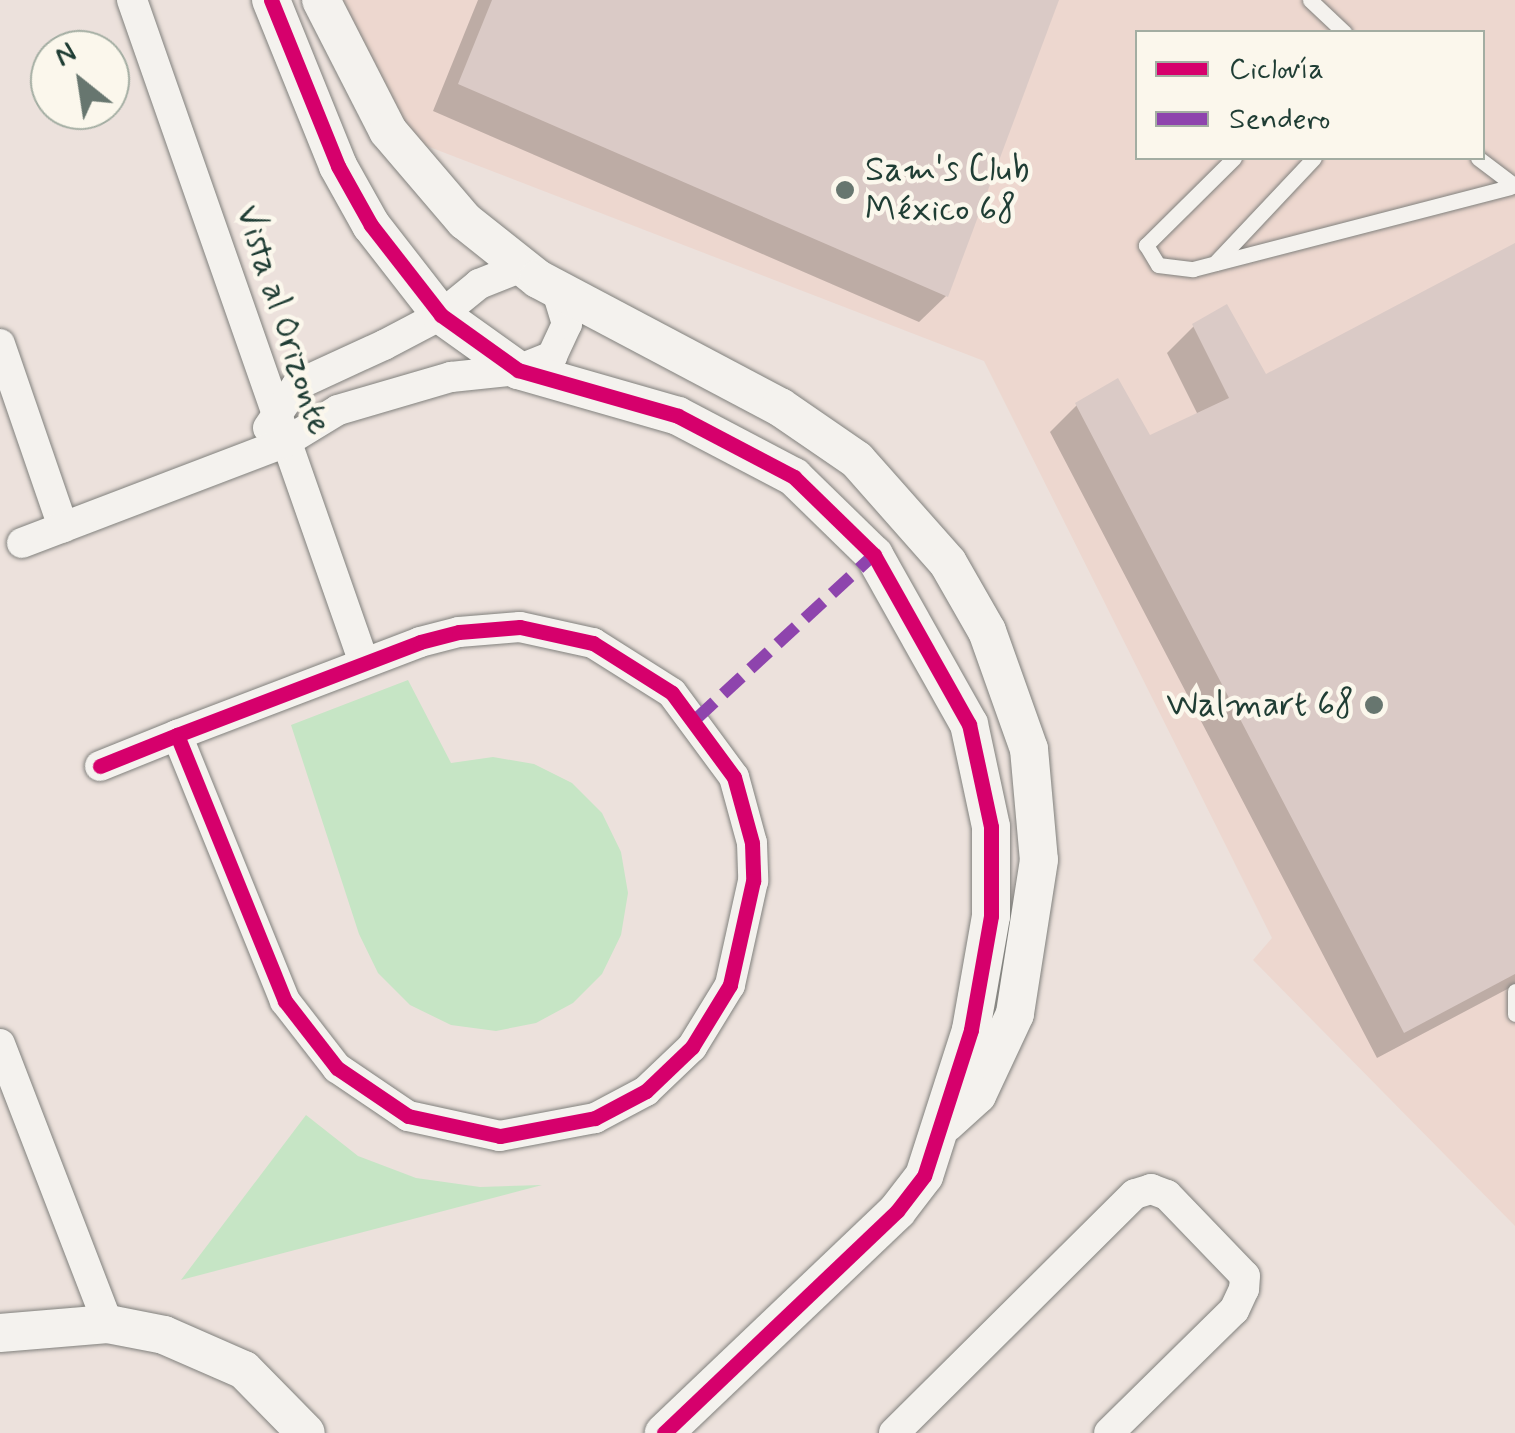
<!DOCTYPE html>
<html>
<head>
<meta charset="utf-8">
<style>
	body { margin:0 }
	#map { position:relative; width:1515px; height:1433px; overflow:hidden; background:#ece1dc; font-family:Mynerve,sans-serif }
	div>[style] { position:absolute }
	.built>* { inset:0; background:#edd7cf }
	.green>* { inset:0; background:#c6e5c5 }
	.shadow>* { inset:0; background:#0003 }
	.building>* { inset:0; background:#dacac6 }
	.roads { filter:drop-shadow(0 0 2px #81817d) drop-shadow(0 0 2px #81817d) }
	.service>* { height:15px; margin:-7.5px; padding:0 7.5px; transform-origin:7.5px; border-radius:7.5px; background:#f4f2ee }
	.minor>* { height:30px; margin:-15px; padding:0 15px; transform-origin:15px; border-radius:15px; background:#f4f2ee }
	.tertiary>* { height:38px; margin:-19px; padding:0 19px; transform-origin:19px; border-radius:19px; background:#f4f2ee }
	.quiet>* { height:12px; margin-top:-6px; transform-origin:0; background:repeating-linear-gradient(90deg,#8e44ad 0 25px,transparent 0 37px) }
	.cycleway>* { height:15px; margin:-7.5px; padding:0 7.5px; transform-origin:7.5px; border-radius:7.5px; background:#d6006c }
	.dots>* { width:28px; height:28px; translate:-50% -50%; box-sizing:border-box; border:5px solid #fbf7ec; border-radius:50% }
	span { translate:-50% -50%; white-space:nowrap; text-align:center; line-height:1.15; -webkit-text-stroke:9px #fbf7ec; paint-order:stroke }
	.poi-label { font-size:35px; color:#1f3d34 }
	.left { translate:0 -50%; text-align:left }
	.right { translate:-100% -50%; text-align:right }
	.street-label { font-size:35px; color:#1f3d34 }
	.legend { position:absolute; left:1135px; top:30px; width:350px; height:130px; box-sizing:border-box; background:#fbf7ec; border:2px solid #a3ada2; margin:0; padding:12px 18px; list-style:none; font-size:30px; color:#1f3d34 }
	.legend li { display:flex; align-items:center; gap:20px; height:50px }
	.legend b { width:50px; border:2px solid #a3ada2 }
	.north { position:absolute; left:30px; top:30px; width:100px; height:100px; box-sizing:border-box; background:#fbf7ec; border:2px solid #a3ada2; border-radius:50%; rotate:330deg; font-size:28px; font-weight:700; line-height:40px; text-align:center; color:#1f3d34 }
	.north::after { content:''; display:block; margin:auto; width:35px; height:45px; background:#67766f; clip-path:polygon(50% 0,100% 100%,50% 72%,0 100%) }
</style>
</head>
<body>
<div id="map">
	<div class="built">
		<i style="clip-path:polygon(evenodd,321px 0,1515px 0,1515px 1226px,1253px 960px,1272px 938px,984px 361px,388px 131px,321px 0,1138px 32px,1482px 32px,1482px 158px,1138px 158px,1138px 32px)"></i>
	</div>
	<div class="green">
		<i style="clip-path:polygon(408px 680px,451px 763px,493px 757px,534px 764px,572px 783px,602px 813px,621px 852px,628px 893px,621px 935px,602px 974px,573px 1003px,536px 1023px,496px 1031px,451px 1025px,410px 1005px,378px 973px,359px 934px,291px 725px)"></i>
		<i style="clip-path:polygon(306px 1115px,358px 1156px,416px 1178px,480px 1187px,542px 1185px,181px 1280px)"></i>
	</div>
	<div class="shadow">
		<i style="clip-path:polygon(478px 0,1056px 0,946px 296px,919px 322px,433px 111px)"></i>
		<i style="clip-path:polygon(1515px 246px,1515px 985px,1377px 1058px,1050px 432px,1077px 405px,1149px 438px,1198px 415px,1167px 353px,1194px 326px,1265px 377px)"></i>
	</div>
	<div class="building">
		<i style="clip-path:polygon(492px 0,1059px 0,948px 297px,458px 84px)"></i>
		<i style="clip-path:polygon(1515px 243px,1515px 974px,1404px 1033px,1075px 403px,1118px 378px,1150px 435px,1229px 398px,1192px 324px,1227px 304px,1266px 374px)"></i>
	</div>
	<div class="roads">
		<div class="service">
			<i style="left:1310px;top:0;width:47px;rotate:43.3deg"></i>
			<i style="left:1234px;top:158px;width:124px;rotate:135.3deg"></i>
			<i style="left:1146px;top:245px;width:23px;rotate:59deg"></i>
			<i style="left:1158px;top:265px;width:35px;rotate:7deg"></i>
			<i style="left:1193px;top:269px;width:327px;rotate:-14.5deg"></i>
			<i style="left:1478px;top:158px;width:46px;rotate:37.1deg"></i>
			<i style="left:1215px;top:263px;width:144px;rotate:-46.7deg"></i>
			<i style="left:1515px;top:991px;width:23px;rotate:90deg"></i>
		</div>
		<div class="minor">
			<i style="left:132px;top:0;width:702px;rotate:70.71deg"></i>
			<i style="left:0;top:344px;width:194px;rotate:71deg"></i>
			<i style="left:268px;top:428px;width:52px;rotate:-56deg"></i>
			<i style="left:297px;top:385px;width:96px;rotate:-24.7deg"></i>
			<i style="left:384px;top:345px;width:64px;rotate:-27.8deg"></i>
			<i style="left:441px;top:315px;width:49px;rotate:-39.2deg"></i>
			<i style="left:479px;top:284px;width:46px;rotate:-21.6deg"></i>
			<i style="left:22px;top:543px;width:280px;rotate:-20.9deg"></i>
			<i style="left:284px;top:443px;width:63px;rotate:-31.4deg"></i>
			<i style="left:338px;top:410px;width:118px;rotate:-16.3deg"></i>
			<i style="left:451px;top:377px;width:67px;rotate:-6deg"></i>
			<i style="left:518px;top:370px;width:37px;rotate:-22deg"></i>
			<i style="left:552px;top:356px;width:35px;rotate:-65deg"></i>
			<i style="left:567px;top:324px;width:37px;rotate:-107deg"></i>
			<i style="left:100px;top:766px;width:83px;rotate:-21.9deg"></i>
			<i style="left:177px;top:735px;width:260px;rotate:-20.9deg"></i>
			<i style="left:420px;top:642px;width:40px;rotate:-14.4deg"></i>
			<i style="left:459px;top:632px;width:61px;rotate:-4.7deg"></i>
			<i style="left:520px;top:627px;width:75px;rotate:12.4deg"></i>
			<i style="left:593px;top:643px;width:93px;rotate:32.3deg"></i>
			<i style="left:672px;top:693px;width:104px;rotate:53.6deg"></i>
			<i style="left:734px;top:777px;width:68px;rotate:74.7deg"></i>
			<i style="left:752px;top:843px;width:38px;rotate:88deg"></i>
			<i style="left:753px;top:881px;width:107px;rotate:102.5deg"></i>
			<i style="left:730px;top:985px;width:73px;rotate:121.5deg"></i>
			<i style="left:692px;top:1047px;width:64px;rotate:136.3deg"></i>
			<i style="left:646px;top:1091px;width:58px;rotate:152.1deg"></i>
			<i style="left:595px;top:1118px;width:97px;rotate:169.3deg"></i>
			<i style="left:500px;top:1136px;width:94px;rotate:-167.7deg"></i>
			<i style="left:408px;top:1116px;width:86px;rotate:-145.9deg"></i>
			<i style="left:337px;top:1068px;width:85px;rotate:-127.8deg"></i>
			<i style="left:285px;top:1001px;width:287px;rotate:-112.1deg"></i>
			<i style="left:0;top:1044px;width:300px;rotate:68.9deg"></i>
			<i style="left:894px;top:1433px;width:339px;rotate:-44.8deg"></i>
			<i style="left:1135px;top:1194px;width:17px;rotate:-17deg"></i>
			<i style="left:1151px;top:1189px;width:17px;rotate:21deg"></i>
			<i style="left:1167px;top:1195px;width:112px;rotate:46.1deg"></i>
			<i style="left:1245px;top:1276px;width:13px;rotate:94deg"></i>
			<i style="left:1244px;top:1289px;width:23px;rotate:115deg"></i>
			<i style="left:1234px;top:1310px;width:175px;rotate:135.5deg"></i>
		</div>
		<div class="tertiary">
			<i style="left:271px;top:0;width:179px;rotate:68deg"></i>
			<i style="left:338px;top:166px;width:68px;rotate:60.8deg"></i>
			<i style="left:371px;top:225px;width:114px;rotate:52.1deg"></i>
			<i style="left:441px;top:315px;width:95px;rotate:35.5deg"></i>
			<i style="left:518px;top:370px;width:166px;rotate:16deg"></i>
			<i style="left:678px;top:416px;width:131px;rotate:27.7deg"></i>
			<i style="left:794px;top:477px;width:112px;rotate:44.3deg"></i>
			<i style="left:874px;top:555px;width:194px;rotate:60.7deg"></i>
			<i style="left:969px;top:724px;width:105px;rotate:77.9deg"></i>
			<i style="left:991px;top:827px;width:89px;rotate:90deg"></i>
			<i style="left:991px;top:916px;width:116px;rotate:100deg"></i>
			<i style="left:971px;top:1030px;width:153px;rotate:107.8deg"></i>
			<i style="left:924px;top:1176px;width:44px;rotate:127.6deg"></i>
			<i style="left:897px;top:1211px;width:322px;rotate:136.4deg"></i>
			<i style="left:321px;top:0;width:147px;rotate:62.9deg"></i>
			<i style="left:388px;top:131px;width:118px;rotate:49.5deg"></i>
			<i style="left:465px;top:221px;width:93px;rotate:38.5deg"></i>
			<i style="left:538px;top:279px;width:274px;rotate:27.9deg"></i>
			<i style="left:780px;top:407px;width:93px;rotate:34.5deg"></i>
			<i style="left:857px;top:460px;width:137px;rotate:48.5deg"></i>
			<i style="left:948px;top:563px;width:78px;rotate:60.2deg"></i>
			<i style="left:987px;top:631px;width:125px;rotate:70.4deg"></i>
			<i style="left:1029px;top:749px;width:111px;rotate:84.9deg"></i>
			<i style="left:1039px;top:860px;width:156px;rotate:98.9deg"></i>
			<i style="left:1015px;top:1014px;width:89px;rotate:115.1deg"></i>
			<i style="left:977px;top:1095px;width:42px;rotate:137.9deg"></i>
			<i style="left:0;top:1333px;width:108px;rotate:-4.8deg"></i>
			<i style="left:108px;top:1324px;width:57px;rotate:11.1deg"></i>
			<i style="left:164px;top:1335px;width:87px;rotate:23.6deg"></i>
			<i style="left:244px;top:1370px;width:88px;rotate:45.5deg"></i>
		</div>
	</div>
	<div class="quiet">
		<i style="left:696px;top:719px;width:242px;rotate:-42.7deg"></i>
	</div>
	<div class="cycleway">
		<i style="left:271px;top:0;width:179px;rotate:68deg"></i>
		<i style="left:338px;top:166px;width:68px;rotate:60.8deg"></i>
		<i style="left:371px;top:225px;width:114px;rotate:52.1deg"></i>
		<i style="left:441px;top:315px;width:95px;rotate:35.5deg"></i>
		<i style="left:518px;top:370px;width:166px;rotate:16deg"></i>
		<i style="left:678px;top:416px;width:131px;rotate:27.7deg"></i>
		<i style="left:794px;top:477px;width:112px;rotate:44.3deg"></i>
		<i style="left:874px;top:555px;width:194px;rotate:60.7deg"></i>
		<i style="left:969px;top:724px;width:105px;rotate:77.9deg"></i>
		<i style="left:991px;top:827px;width:89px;rotate:90deg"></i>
		<i style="left:991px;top:916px;width:116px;rotate:100deg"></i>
		<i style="left:971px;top:1030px;width:153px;rotate:107.8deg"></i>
		<i style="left:924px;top:1176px;width:44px;rotate:127.6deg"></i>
		<i style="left:897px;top:1211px;width:322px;rotate:136.4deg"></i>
		<i style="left:100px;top:766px;width:83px;rotate:-21.9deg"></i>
		<i style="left:177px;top:735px;width:260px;rotate:-20.9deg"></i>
		<i style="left:420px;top:642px;width:40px;rotate:-14.4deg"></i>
		<i style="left:459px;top:632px;width:61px;rotate:-4.7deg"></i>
		<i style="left:520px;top:627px;width:75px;rotate:12.4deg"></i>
		<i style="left:593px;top:643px;width:93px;rotate:32.3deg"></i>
		<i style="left:672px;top:693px;width:104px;rotate:53.6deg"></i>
		<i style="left:734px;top:777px;width:68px;rotate:74.7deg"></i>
		<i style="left:752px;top:843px;width:38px;rotate:88deg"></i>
		<i style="left:753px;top:881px;width:107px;rotate:102.5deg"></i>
		<i style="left:730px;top:985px;width:73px;rotate:121.5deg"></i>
		<i style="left:692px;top:1047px;width:64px;rotate:136.3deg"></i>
		<i style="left:646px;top:1091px;width:58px;rotate:152.1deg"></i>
		<i style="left:595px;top:1118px;width:97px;rotate:169.3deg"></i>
		<i style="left:500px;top:1136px;width:94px;rotate:-167.7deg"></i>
		<i style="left:408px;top:1116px;width:86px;rotate:-145.9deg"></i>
		<i style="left:337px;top:1068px;width:85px;rotate:-127.8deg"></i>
		<i style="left:285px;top:1001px;width:287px;rotate:-112.1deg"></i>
	</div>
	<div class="dots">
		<i style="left:845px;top:190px;background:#67766f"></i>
		<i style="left:1374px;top:705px;background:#67766f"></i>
	</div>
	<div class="poi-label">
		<span class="left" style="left:865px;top:190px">Sam's Club<br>México 68</span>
		<span class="right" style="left:1354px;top:705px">Walmart 68</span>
	</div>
	<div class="street-label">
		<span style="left:283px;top:320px;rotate:72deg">Vista al Orizonte</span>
	</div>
	<ul class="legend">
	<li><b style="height:12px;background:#d6006c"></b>Ciclovía</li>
	<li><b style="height:12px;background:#8e44ad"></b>Sendero</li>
	</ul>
	<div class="north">N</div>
</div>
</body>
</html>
